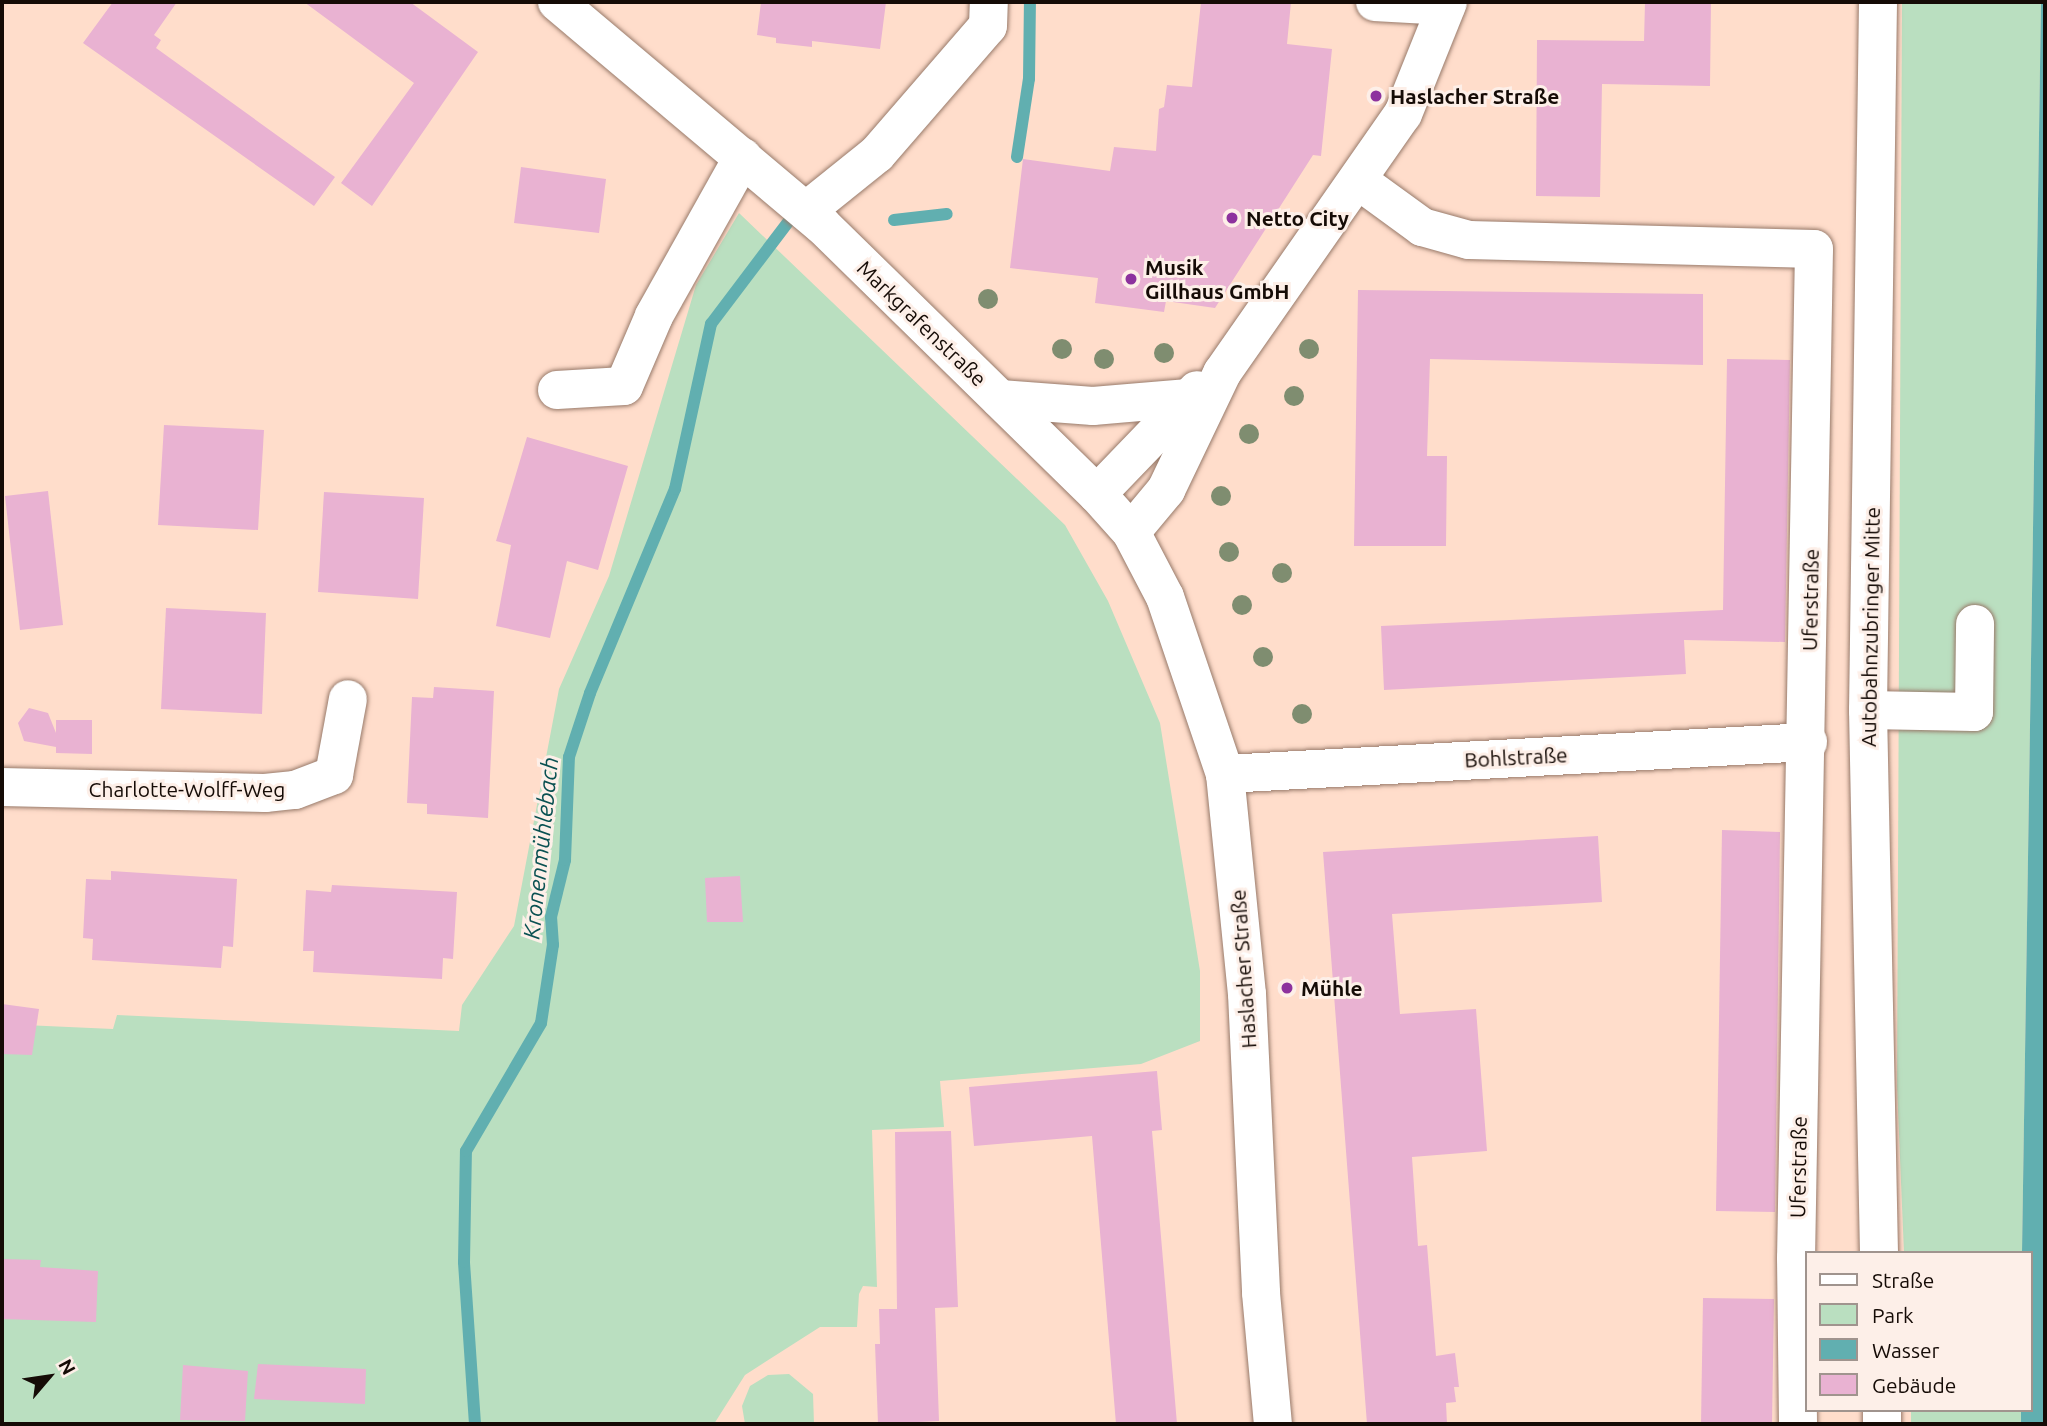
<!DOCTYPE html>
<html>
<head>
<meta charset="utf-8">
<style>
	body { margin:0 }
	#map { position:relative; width:2047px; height:1426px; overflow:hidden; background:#ffddcb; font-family:Ubuntu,sans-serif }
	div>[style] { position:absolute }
	.green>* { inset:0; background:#badfc0 }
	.water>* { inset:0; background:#61afb0 }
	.stream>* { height:12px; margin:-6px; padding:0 6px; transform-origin:6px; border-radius:6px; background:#61afb0 }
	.building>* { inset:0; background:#e9b2d2 }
	.roads { filter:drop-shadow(0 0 2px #987a6a) drop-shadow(0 0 2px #987a6a) }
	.minor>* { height:38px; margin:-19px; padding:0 19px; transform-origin:19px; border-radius:19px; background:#fff }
	.highway>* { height:38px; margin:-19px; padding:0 19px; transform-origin:19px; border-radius:19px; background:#fff }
	.trees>* { width:20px; height:20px; margin:-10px; border-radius:50%; background:#7f8d70 }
	.dots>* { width:19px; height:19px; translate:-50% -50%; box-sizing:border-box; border:4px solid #fdefe8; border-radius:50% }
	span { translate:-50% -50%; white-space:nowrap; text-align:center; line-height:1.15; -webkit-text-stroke:6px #fdefe8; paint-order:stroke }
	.poi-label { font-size:21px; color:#150b06; font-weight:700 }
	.left { translate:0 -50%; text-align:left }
	.street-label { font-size:21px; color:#150b06 }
	.water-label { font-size:23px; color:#0a5152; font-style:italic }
	.frame { position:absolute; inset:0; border:4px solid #150b06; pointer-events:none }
	.legend { position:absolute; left:1805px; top:1251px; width:228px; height:161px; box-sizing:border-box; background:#fdefe8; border:2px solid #a0948e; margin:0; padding:9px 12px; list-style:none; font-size:21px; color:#150b06 }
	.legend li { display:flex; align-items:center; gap:14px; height:35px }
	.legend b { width:35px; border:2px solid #a0948e }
	.north { position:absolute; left:14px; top:1342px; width:70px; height:70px; -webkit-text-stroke:5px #fdefe8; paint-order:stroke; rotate:61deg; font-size:19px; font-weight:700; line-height:28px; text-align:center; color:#150b06 }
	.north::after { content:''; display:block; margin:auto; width:24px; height:32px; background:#150b06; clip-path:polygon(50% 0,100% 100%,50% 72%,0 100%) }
</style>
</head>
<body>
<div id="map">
	<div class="green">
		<i style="clip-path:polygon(1902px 2px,2041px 2px,2022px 1253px,1904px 1253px,1897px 1086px)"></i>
		<i style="clip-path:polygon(739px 213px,1065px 525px,1108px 601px,1160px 723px,1200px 971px,1200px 1041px,1141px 1064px,940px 1081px,944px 1127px,872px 1130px,877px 1287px,863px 1286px,859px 1294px,857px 1327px,820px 1327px,745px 1375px,714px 1424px,2px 1424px,2px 1024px,113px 1029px,117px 1015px,459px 1031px,462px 1005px,514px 926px,559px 689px,609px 576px,696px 285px)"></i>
		<i style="clip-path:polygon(789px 1374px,813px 1394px,814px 1424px,745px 1424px,742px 1406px,750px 1386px,768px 1375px)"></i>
		<i style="clip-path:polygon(1911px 1410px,2021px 1410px,2021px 1424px,1911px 1424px)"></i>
	</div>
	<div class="water">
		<i style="clip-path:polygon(2041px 2px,2045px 2px,2045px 1424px,2021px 1424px,2021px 1410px,2031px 1410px,2031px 1253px,2022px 1253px)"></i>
	</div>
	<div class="stream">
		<i style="left:1017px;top:157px;width:79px;rotate:-81.3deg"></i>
		<i style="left:1029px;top:79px;width:77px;rotate:-89.3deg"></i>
		<i style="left:894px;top:220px;width:53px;rotate:-6.5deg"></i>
		<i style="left:475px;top:1424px;width:162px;rotate:-93.9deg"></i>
		<i style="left:464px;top:1262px;width:111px;rotate:-89deg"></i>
		<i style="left:466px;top:1151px;width:148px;rotate:-59.6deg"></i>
		<i style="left:541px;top:1023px;width:79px;rotate:-81.3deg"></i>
		<i style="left:553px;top:945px;width:28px;rotate:-94deg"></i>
		<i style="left:551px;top:917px;width:59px;rotate:-76.2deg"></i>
		<i style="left:565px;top:860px;width:103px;rotate:-87.8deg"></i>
		<i style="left:569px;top:757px;width:67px;rotate:-71.8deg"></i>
		<i style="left:590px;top:693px;width:221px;rotate:-67.4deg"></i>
		<i style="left:675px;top:489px;width:169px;rotate:-77.7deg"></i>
		<i style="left:711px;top:324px;width:129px;rotate:-52.9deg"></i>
	</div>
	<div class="building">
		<i style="clip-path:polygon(113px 2px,177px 2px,154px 35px,161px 40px,156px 48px,335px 177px,314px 206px,83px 43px)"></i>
		<i style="clip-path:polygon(304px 2px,410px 2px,478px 52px,372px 206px,341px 183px,414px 83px)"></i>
		<i style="clip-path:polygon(761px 2px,886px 2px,880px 49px,812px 41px,812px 47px,776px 43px,776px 38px,757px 35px)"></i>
		<i style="clip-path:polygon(1201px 2px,1291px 2px,1287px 44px,1332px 49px,1321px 156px,1313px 155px,1215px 308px,1166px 301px,1164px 312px,1095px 303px,1098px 278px,1010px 268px,1023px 159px,1110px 171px,1114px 147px,1156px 151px,1159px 109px,1164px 107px,1167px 85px,1192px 87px)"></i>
		<i style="clip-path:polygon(1645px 2px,1711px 2px,1710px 86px,1602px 84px,1600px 197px,1536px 196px,1537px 40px,1644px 41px)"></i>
		<i style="clip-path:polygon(521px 167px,606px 179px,599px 233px,514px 223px)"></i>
		<i style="clip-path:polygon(1358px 290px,1703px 294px,1703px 365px,1430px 359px,1427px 456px,1447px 456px,1446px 546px,1354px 546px)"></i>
		<i style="clip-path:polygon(1727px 359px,1790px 360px,1785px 642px,1684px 640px,1686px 674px,1384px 690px,1381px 626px,1723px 610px)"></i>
		<i style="clip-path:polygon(164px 425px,264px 430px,258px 530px,158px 525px)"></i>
		<i style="clip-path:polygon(527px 437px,628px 466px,598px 570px,567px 561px,550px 638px,496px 626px,511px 545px,496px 541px)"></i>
		<i style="clip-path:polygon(48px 491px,63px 625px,20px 630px,5px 496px)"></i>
		<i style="clip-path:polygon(324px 492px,424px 498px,418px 599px,318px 592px)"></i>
		<i style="clip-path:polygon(166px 608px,266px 613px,262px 714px,161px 709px)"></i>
		<i style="clip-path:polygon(434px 687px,494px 691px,488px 818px,427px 814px,427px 804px,407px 803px,412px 697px,433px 698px)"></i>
		<i style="clip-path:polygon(29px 708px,48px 713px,56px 733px,56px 720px,92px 720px,92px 754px,56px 753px,56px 747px,24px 741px,18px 723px)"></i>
		<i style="clip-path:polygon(1722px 830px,1780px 832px,1775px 1212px,1716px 1211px)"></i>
		<i style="clip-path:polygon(1598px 836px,1602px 902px,1392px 914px,1400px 1014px,1476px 1009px,1487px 1151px,1412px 1157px,1418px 1246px,1427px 1245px,1436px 1356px,1455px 1353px,1459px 1387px,1454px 1387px,1456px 1402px,1446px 1403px,1447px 1424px,1367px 1424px,1323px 852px)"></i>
		<i style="clip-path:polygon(111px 871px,237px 879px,233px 947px,223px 946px,221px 968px,92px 960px,93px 939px,83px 938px,86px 879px,111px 880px)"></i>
		<i style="clip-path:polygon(740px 876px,743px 922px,707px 922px,705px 878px)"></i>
		<i style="clip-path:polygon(332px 885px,457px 892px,453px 959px,443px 958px,442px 979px,313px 972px,314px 951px,303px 951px,306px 890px,331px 892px)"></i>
		<i style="clip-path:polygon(2px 1004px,39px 1009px,32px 1055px,2px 1054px)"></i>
		<i style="clip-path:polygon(1157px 1071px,1162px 1130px,1152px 1131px,1177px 1424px,1116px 1424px,1092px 1136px,974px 1146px,969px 1087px)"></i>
		<i style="clip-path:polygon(951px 1131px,958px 1307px,935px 1308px,939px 1421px,878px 1424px,875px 1344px,880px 1344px,879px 1309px,897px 1309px,895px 1132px)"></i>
		<i style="clip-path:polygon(2px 1259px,41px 1260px,40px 1267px,98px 1271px,96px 1322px,2px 1319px)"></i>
		<i style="clip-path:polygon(1703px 1298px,1774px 1299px,1772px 1424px,1701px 1424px)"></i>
		<i style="clip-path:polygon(258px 1364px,366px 1369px,365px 1404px,254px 1399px)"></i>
		<i style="clip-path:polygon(183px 1365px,248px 1371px,245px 1421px,180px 1420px)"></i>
	</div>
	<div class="roads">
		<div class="minor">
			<i style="left:557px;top:2px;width:346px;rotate:40.1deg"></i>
			<i style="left:822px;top:225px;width:385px;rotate:44.4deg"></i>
			<i style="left:1097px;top:494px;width:51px;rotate:48.2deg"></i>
			<i style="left:1131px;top:532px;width:73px;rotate:62.4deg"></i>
			<i style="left:1165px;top:597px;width:187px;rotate:71.3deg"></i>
			<i style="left:1225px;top:774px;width:221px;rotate:84.3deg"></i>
			<i style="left:1247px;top:994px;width:299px;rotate:87.3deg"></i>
			<i style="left:1261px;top:1293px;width:132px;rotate:84.8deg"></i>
			<i style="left:1375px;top:2px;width:71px;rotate:3.2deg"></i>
			<i style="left:1359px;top:181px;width:78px;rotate:36.1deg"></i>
			<i style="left:1422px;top:227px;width:49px;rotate:15.5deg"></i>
			<i style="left:1469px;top:240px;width:345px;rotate:1.5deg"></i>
			<i style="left:1814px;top:249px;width:1009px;rotate:91.02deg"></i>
			<i style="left:1796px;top:1258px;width:166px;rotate:89.3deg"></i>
			<i style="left:806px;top:211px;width:91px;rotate:-38.8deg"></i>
			<i style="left:877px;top:154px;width:169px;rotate:-49.1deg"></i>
			<i style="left:988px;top:26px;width:24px;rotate:-88deg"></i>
			<i style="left:557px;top:390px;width:67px;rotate:-3.4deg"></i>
			<i style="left:624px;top:386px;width:76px;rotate:-66.8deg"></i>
			<i style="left:654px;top:316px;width:182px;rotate:-60.8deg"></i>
			<i style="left:1000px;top:399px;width:93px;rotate:4.3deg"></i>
			<i style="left:1093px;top:406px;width:93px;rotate:-4.9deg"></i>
			<i style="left:1097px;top:494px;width:144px;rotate:-46.1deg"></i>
			<i style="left:1131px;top:532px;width:55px;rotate:-50.2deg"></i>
			<i style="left:1166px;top:490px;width:130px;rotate:-64.4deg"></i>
			<i style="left:1222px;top:373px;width:316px;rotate:-55.1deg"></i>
			<i style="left:1403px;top:114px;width:121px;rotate:-68.1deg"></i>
			<i style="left:1868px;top:710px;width:106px;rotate:1.1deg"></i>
			<i style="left:1974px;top:712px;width:88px;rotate:-89.3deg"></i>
			<i style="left:1225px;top:774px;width:584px;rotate:-3.14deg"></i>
			<i style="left:2px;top:787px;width:263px;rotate:1.3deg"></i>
			<i style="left:265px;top:793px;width:30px;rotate:-6deg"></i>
			<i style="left:295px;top:790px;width:42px;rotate:-21deg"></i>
			<i style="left:334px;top:775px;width:77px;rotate:-79.6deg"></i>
		</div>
		<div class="highway">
			<i style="left:1878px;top:2px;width:708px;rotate:90.81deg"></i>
			<i style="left:1868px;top:710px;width:543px;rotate:88.84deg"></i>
			<i style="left:1882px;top:1410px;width:14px;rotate:90deg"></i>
		</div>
	</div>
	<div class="trees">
		<i style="left:988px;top:299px"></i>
		<i style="left:1062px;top:349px"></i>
		<i style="left:1309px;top:349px"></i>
		<i style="left:1164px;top:353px"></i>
		<i style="left:1104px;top:359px"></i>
		<i style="left:1294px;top:396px"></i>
		<i style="left:1249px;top:434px"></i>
		<i style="left:1221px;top:496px"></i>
		<i style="left:1229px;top:552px"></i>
		<i style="left:1282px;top:573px"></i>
		<i style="left:1242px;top:605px"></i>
		<i style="left:1263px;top:657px"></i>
		<i style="left:1302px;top:714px"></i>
	</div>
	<div class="dots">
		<i style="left:1376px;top:96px;background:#8d329e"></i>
		<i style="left:1232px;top:218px;background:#8d329e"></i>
		<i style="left:1131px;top:279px;background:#8d329e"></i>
		<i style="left:1287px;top:988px;background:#8d329e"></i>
	</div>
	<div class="poi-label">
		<span class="left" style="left:1390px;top:96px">Haslacher Straße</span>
		<span class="left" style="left:1246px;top:218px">Netto City</span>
		<span class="left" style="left:1145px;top:279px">Musik<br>Gillhaus GmbH</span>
		<span class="left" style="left:1301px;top:988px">Mühle</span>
	</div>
	<div class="street-label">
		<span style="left:922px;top:323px;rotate:44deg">Markgrafenstraße</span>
		<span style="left:1810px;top:600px;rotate:-89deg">Uferstraße</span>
		<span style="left:1870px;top:627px;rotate:-89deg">Autobahnzubringer Mitte</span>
		<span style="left:1516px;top:757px;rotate:-3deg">Bohlstraße</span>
		<span style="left:187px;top:789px">Charlotte-Wolff-Weg</span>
		<span style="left:1243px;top:969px;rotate:-94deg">Haslacher Straße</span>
		<span style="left:1798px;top:1167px;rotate:-89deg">Uferstraße</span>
	</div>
	<div class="water-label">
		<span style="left:541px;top:848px;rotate:-84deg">Kronenmühlebach</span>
	</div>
	<div class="frame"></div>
	<ul class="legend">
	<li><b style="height:9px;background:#fff"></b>Straße</li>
	<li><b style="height:19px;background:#badfc0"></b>Park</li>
	<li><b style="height:19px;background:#61afb0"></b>Wasser</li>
	<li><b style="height:19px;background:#e9b2d2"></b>Gebäude</li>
	</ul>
	<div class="north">N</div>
</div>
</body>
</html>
